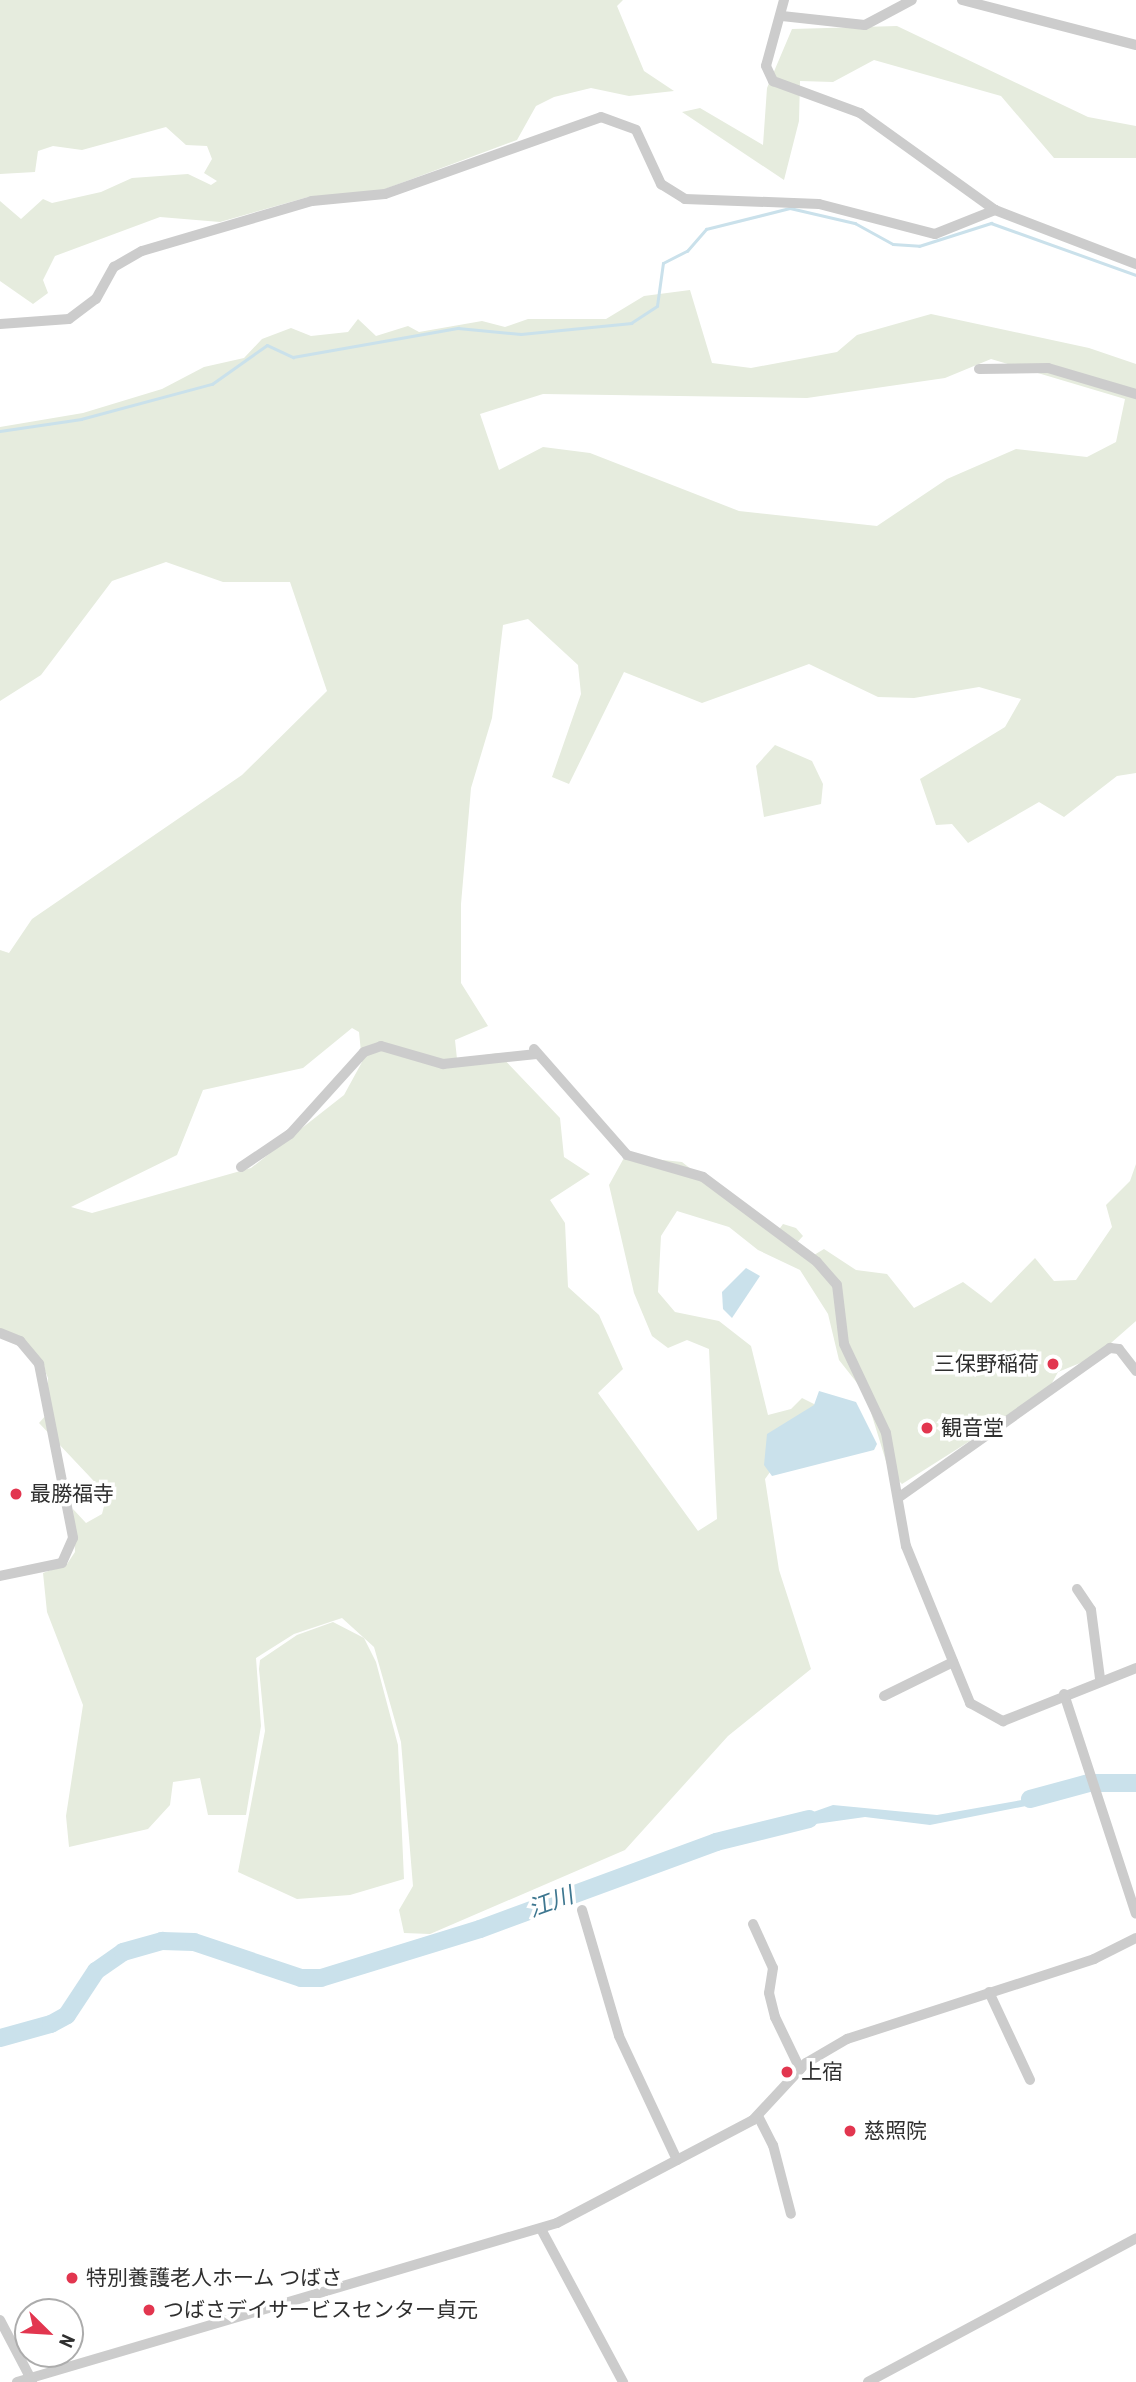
<!DOCTYPE html>
<html>
<head>
<meta charset="utf-8">
<style>
	body { margin:0 }
	#map { position:relative; width:1136px; height:2382px; overflow:hidden; background:#fff; font-family:"Roboto Condensed","Noto Sans JP",sans-serif }
	div>[style] { position:absolute }
	.green>* { inset:0; background:#e6ecde }
	.water>* { inset:0; background:#cae1eb }
	.stream>* { height:2.5px; margin:-1.25px; padding:0 1.25px; transform-origin:1.25px; border-radius:1.25px; background:#cae1eb }
	.river>* { height:18px; margin:-9px; padding:0 9px; transform-origin:9px; border-radius:9px; background:#cae1eb }
	.minor>* { height:10px; margin:-5px; padding:0 5px; transform-origin:5px; border-radius:5px; background:#ccc }
	.dots>* { width:19px; height:19px; translate:-50% -50%; box-sizing:border-box; border:4px solid #fff; border-radius:50% }
	span { translate:-50% -50%; white-space:nowrap; text-align:center; line-height:1.15; -webkit-text-stroke:7px #fff; paint-order:stroke }
	.poi-label { font-size:21px; color:#2f2f2f }
	.right { translate:-100% -50%; text-align:right }
	.left { translate:0 -50%; text-align:left }
	.water-label { font-size:23px; color:#3e7790; font-style:italic }
	.north { position:absolute; left:14px; top:2298px; width:70px; height:70px; box-sizing:border-box; background:#fff; border:2px solid #acacac; border-radius:50%; rotate:114deg; font-size:19px; font-weight:700; line-height:28px; text-align:center; color:#2f2f2f }
	.north::after { content:''; display:block; margin:auto; width:24px; height:32px; background:#e2364f; clip-path:polygon(50% 0,100% 100%,50% 72%,0 100%) }
</style>
</head>
<body>
<div id="map">
	<div class="green">
		<i style="clip-path:polygon(0 0,623px 0,617px 6px,644px 71px,674px 91px,629px 96px,591px 88px,554px 97px,536px 106px,517px 140px,377px 192px,308px 197px,220px 222px,160px 217px,55px 256px,43px 280px,48px 293px,33px 304px,0 281px,0 201px,21px 219px,43px 199px,52px 203px,101px 192px,132px 178px,188px 174px,211px 185px,217px 181px,204px 173px,212px 159px,207px 146px,186px 145px,166px 127px,82px 150px,53px 146px,38px 151px,35px 172px,0 174px)"></i>
		<i style="clip-path:polygon(897px 26px,1088px 117px,1136px 126px,1136px 158px,1054px 158px,1001px 96px,874px 60px,833px 82px,800px 81px,799px 121px,784px 180px,682px 112px,700px 108px,763px 145px,767px 88px,792px 29px)"></i>
		<i style="clip-path:polygon(evenodd,690px 290px,712px 363px,751px 368px,837px 352px,857px 335px,931px 314px,1089px 348px,1136px 364px,1136px 773px,1117px 776px,1064px 817px,1039px 802px,968px 843px,952px 824px,936px 825px,920px 779px,1005px 727px,1021px 699px,979px 687px,914px 698px,878px 697px,809px 664px,702px 703px,624px 672px,569px 784px,552px 777px,581px 694px,578px 665px,528px 619px,503px 625px,492px 718px,471px 788px,461px 904px,461px 983px,488px 1026px,455px 1040px,457px 1059px,498px 1053px,560px 1118px,564px 1157px,590px 1174px,550px 1200px,565px 1223px,568px 1287px,599px 1315px,623px 1369px,598px 1393px,698px 1531px,717px 1519px,709px 1349px,687px 1340px,668px 1348px,652px 1336px,634px 1293px,609px 1185px,625px 1156px,682px 1162px,775px 1235px,783px 1224px,796px 1228px,803px 1236px,793px 1247px,809px 1258px,824px 1249px,856px 1270px,887px 1274px,914px 1308px,963px 1282px,991px 1303px,1035px 1258px,1054px 1281px,1076px 1280px,1112px 1227px,1106px 1205px,1130px 1181px,1136px 1164px,1136px 1321px,1095px 1357px,1058px 1372px,1047px 1392px,902px 1484px,889px 1471px,865px 1393px,839px 1360px,828px 1314px,800px 1270px,758px 1250px,729px 1227px,677px 1211px,661px 1236px,658px 1292px,675px 1312px,719px 1321px,751px 1346px,768px 1415px,791px 1409px,802px 1398px,818px 1406px,765px 1479px,779px 1570px,811px 1669px,728px 1736px,625px 1850px,430px 1934px,404px 1933px,399px 1910px,413px 1886px,401px 1742px,374px 1647px,342px 1618px,294px 1634px,256px 1658px,261px 1726px,246px 1815px,208px 1815px,200px 1778px,173px 1782px,170px 1805px,148px 1829px,69px 1847px,66px 1816px,83px 1705px,47px 1612px,43px 1573px,67px 1564px,75px 1552px,73px 1509px,86px 1523px,102px 1514px,107px 1495px,39px 1423px,47px 1414px,48px 1378px,40px 1359px,0 1331px,0 950px,9px 953px,32px 919px,242px 775px,327px 691px,290px 582px,223px 582px,166px 562px,112px 581px,41px 675px,0 701px,0 427px,83px 413px,162px 389px,204px 367px,244px 358px,262px 339px,291px 328px,311px 336px,348px 332px,358px 319px,376px 336px,408px 326px,419px 332px,482px 321px,505px 327px,528px 319px,606px 319px,644px 296px,690px 290px,991px 359px,1125px 399px,1116px 442px,1087px 457px,1016px 449px,947px 479px,877px 526px,739px 511px,590px 453px,543px 447px,499px 470px,480px 414px,543px 394px,807px 398px,945px 378px,991px 359px,690px 290px,352px 1028px,359px 1032px,362px 1062px,344px 1095px,251px 1168px,92px 1213px,71px 1207px,177px 1155px,203px 1090px,303px 1068px,352px 1028px)"></i>
		<i style="clip-path:polygon(775px 745px,812px 761px,823px 784px,821px 804px,764px 817px,756px 766px)"></i>
		<i style="clip-path:polygon(333px 1622px,364px 1638px,376px 1662px,398px 1745px,404px 1879px,350px 1895px,297px 1899px,238px 1872px,265px 1731px,259px 1669px,260px 1660px,297px 1635px)"></i>
	</div>
	<div class="water">
		<i style="clip-path:polygon(746px 1268px,760px 1276px,732px 1318px,723px 1309px,722px 1292px)"></i>
		<i style="clip-path:polygon(819px 1391px,856px 1402px,877px 1444px,874px 1450px,772px 1476px,764px 1465px,767px 1434px,814px 1405px)"></i>
		<i style="clip-path:polygon(1097px 1775px,1136px 1778px,1136px 1787px,1103px 1790px)"></i>
		<i style="clip-path:polygon(1050px 1795px,1041px 1803px,930px 1825px,865px 1817px,794px 1827px,785px 1822px,833px 1805px,937px 1815px)"></i>
	</div>
	<div class="stream">
		<i style="left:0;top:431px;width:82px;rotate:-8.4deg"></i>
		<i style="left:81px;top:419px;width:136px;rotate:-15deg"></i>
		<i style="left:212px;top:384px;width:67px;rotate:-35.3deg"></i>
		<i style="left:267px;top:345px;width:29px;rotate:25deg"></i>
		<i style="left:293px;top:357px;width:168px;rotate:-10deg"></i>
		<i style="left:458px;top:328px;width:63px;rotate:5.4deg"></i>
		<i style="left:521px;top:334px;width:111px;rotate:-5.7deg"></i>
		<i style="left:631px;top:323px;width:31px;rotate:-33deg"></i>
		<i style="left:657px;top:306px;width:43px;rotate:-82.1deg"></i>
		<i style="left:663px;top:263px;width:27px;rotate:-27deg"></i>
		<i style="left:687px;top:251px;width:29px;rotate:-49deg"></i>
		<i style="left:706px;top:229px;width:87px;rotate:-14deg"></i>
		<i style="left:790px;top:208px;width:67px;rotate:13deg"></i>
		<i style="left:855px;top:223px;width:43px;rotate:28.9deg"></i>
		<i style="left:893px;top:244px;width:26px;rotate:4deg"></i>
		<i style="left:919px;top:246px;width:76px;rotate:-17.7deg"></i>
		<i style="left:991px;top:223px;width:154px;rotate:19.7deg"></i>
	</div>
	<div class="river">
		<i style="left:1030px;top:1799px;width:61px;rotate:-15.2deg"></i>
		<i style="left:1089px;top:1783px;width:47px"></i>
		<i style="left:0;top:2038px;width:53px;rotate:-15.4deg"></i>
		<i style="left:51px;top:2024px;width:18px;rotate:-29deg"></i>
		<i style="left:67px;top:2015px;width:53px;rotate:-56.6deg"></i>
		<i style="left:96px;top:1971px;width:33px;rotate:-35deg"></i>
		<i style="left:123px;top:1952px;width:41px;rotate:-15.8deg"></i>
		<i style="left:162px;top:1941px;width:32px;rotate:2deg"></i>
		<i style="left:194px;top:1942px;width:113px;rotate:18.6deg"></i>
		<i style="left:301px;top:1978px;width:20px"></i>
		<i style="left:321px;top:1978px;width:166px;rotate:-17.1deg"></i>
		<i style="left:480px;top:1929px;width:252px;rotate:-20.2deg"></i>
		<i style="left:716px;top:1842px;width:96px;rotate:-13.9deg"></i>
	</div>
	<div class="minor">
		<i style="left:784px;top:0;width:68px;rotate:105.3deg"></i>
		<i style="left:766px;top:66px;width:17px;rotate:65deg"></i>
		<i style="left:773px;top:81px;width:93px;rotate:20.2deg"></i>
		<i style="left:860px;top:113px;width:166px;rotate:35.7deg"></i>
		<i style="left:995px;top:210px;width:151px;rotate:21deg"></i>
		<i style="left:962px;top:0;width:180px;rotate:14.5deg"></i>
		<i style="left:782px;top:16px;width:83px;rotate:6.2deg"></i>
		<i style="left:865px;top:25px;width:53px;rotate:-28deg"></i>
		<i style="left:0;top:324px;width:69px;rotate:-4.1deg"></i>
		<i style="left:69px;top:319px;width:34px;rotate:-37deg"></i>
		<i style="left:96px;top:299px;width:37px;rotate:-61deg"></i>
		<i style="left:114px;top:267px;width:32px;rotate:-30deg"></i>
		<i style="left:142px;top:251px;width:177px;rotate:-16.4deg"></i>
		<i style="left:312px;top:201px;width:73px;rotate:-5.5deg"></i>
		<i style="left:385px;top:194px;width:229px;rotate:-19.6deg"></i>
		<i style="left:601px;top:117px;width:37px;rotate:20deg"></i>
		<i style="left:636px;top:130px;width:60px;rotate:65.2deg"></i>
		<i style="left:661px;top:184px;width:28px;rotate:32deg"></i>
		<i style="left:685px;top:199px;width:134px;rotate:2.1deg"></i>
		<i style="left:819px;top:204px;width:120px;rotate:14.5deg"></i>
		<i style="left:935px;top:234px;width:65px;rotate:-21.8deg"></i>
		<i style="left:979px;top:369px;width:69px;rotate:-0.8deg"></i>
		<i style="left:1048px;top:368px;width:92px;rotate:16.5deg"></i>
		<i style="left:534px;top:1049px;width:141px;rotate:48.7deg"></i>
		<i style="left:627px;top:1155px;width:79px;rotate:16.1deg"></i>
		<i style="left:703px;top:1177px;width:142px;rotate:36.7deg"></i>
		<i style="left:817px;top:1262px;width:30px;rotate:49deg"></i>
		<i style="left:837px;top:1285px;width:59px;rotate:83.2deg"></i>
		<i style="left:844px;top:1344px;width:98px;rotate:64.7deg"></i>
		<i style="left:886px;top:1433px;width:115px;rotate:80deg"></i>
		<i style="left:906px;top:1546px;width:170px;rotate:67.8deg"></i>
		<i style="left:970px;top:1703px;width:38px;rotate:29deg"></i>
		<i style="left:1003px;top:1721px;width:143px;rotate:-21.7deg"></i>
		<i style="left:241px;top:1167px;width:59px;rotate:-34deg"></i>
		<i style="left:290px;top:1134px;width:110px;rotate:-47.9deg"></i>
		<i style="left:364px;top:1052px;width:18px;rotate:-19deg"></i>
		<i style="left:381px;top:1046px;width:65px;rotate:16.2deg"></i>
		<i style="left:443px;top:1064px;width:94px;rotate:-6.1deg"></i>
		<i style="left:0;top:1333px;width:22px;rotate:22deg"></i>
		<i style="left:20px;top:1341px;width:30px;rotate:50deg"></i>
		<i style="left:39px;top:1364px;width:177px;rotate:78.9deg"></i>
		<i style="left:73px;top:1538px;width:27px;rotate:114deg"></i>
		<i style="left:62px;top:1563px;width:63px;rotate:168.2deg"></i>
		<i style="left:898px;top:1498px;width:260px;rotate:-35.3deg"></i>
		<i style="left:1110px;top:1348px;width:9px;rotate:6deg"></i>
		<i style="left:1119px;top:1349px;width:28px;rotate:52deg"></i>
		<i style="left:1077px;top:1589px;width:25px;rotate:56deg"></i>
		<i style="left:1091px;top:1610px;width:69px;rotate:82.5deg"></i>
		<i style="left:1064px;top:1694px;width:231px;rotate:71.9deg"></i>
		<i style="left:884px;top:1696px;width:77px;rotate:-26.2deg"></i>
		<i style="left:582px;top:1910px;width:131px;rotate:73.6deg"></i>
		<i style="left:619px;top:2036px;width:137px;rotate:64.9deg"></i>
		<i style="left:753px;top:1924px;width:48px;rotate:65.6deg"></i>
		<i style="left:773px;top:1968px;width:25px;rotate:99deg"></i>
		<i style="left:769px;top:1993px;width:25px;rotate:76deg"></i>
		<i style="left:775px;top:2017px;width:58px;rotate:64.3deg"></i>
		<i style="left:989px;top:1992px;width:97px;rotate:65deg"></i>
		<i style="left:758px;top:2116px;width:33px;rotate:63deg"></i>
		<i style="left:773px;top:2145px;width:71px;rotate:75.4deg"></i>
		<i style="left:541px;top:2229px;width:174px;rotate:61.8deg"></i>
		<i style="left:0;top:2320px;width:69px;rotate:62.3deg"></i>
		<i style="left:17px;top:2382px;width:563px;rotate:-16.41deg"></i>
		<i style="left:557px;top:2223px;width:221px;rotate:-27.7deg"></i>
		<i style="left:753px;top:2120px;width:78px;rotate:-47.1deg"></i>
		<i style="left:806px;top:2063px;width:48px;rotate:-30.3deg"></i>
		<i style="left:847px;top:2039px;width:260px;rotate:-17.9deg"></i>
		<i style="left:1094px;top:1959px;width:47px;rotate:-26.6deg"></i>
		<i style="left:868px;top:2382px;width:304px;rotate:-28.2deg"></i>
	</div>
	<div class="dots">
		<i style="left:1053px;top:1364px;background:#e2364f"></i>
		<i style="left:927px;top:1428px;background:#e2364f"></i>
		<i style="left:16px;top:1494px;background:#e2364f"></i>
		<i style="left:787px;top:2072px;background:#e2364f"></i>
		<i style="left:850px;top:2131px;background:#e2364f"></i>
		<i style="left:72px;top:2278px;background:#e2364f"></i>
		<i style="left:149px;top:2310px;background:#e2364f"></i>
	</div>
	<div class="poi-label">
		<span class="right" style="left:1039px;top:1364px">三保野稲荷</span>
		<span class="left" style="left:941px;top:1428px">観音堂</span>
		<span class="left" style="left:30px;top:1494px">最勝福寺</span>
		<span class="left" style="left:801px;top:2072px">上宿</span>
		<span class="left" style="left:864px;top:2131px">慈照院</span>
		<span class="left" style="left:86px;top:2278px">特別養護老人ホーム つばさ</span>
		<span class="left" style="left:163px;top:2310px">つばさデイサービスセンター貞元</span>
	</div>
	<div class="water-label">
		<span style="left:551px;top:1903px;rotate:-20deg">江川</span>
	</div>
	<div class="north">N</div>
</div>
</body>
</html>
